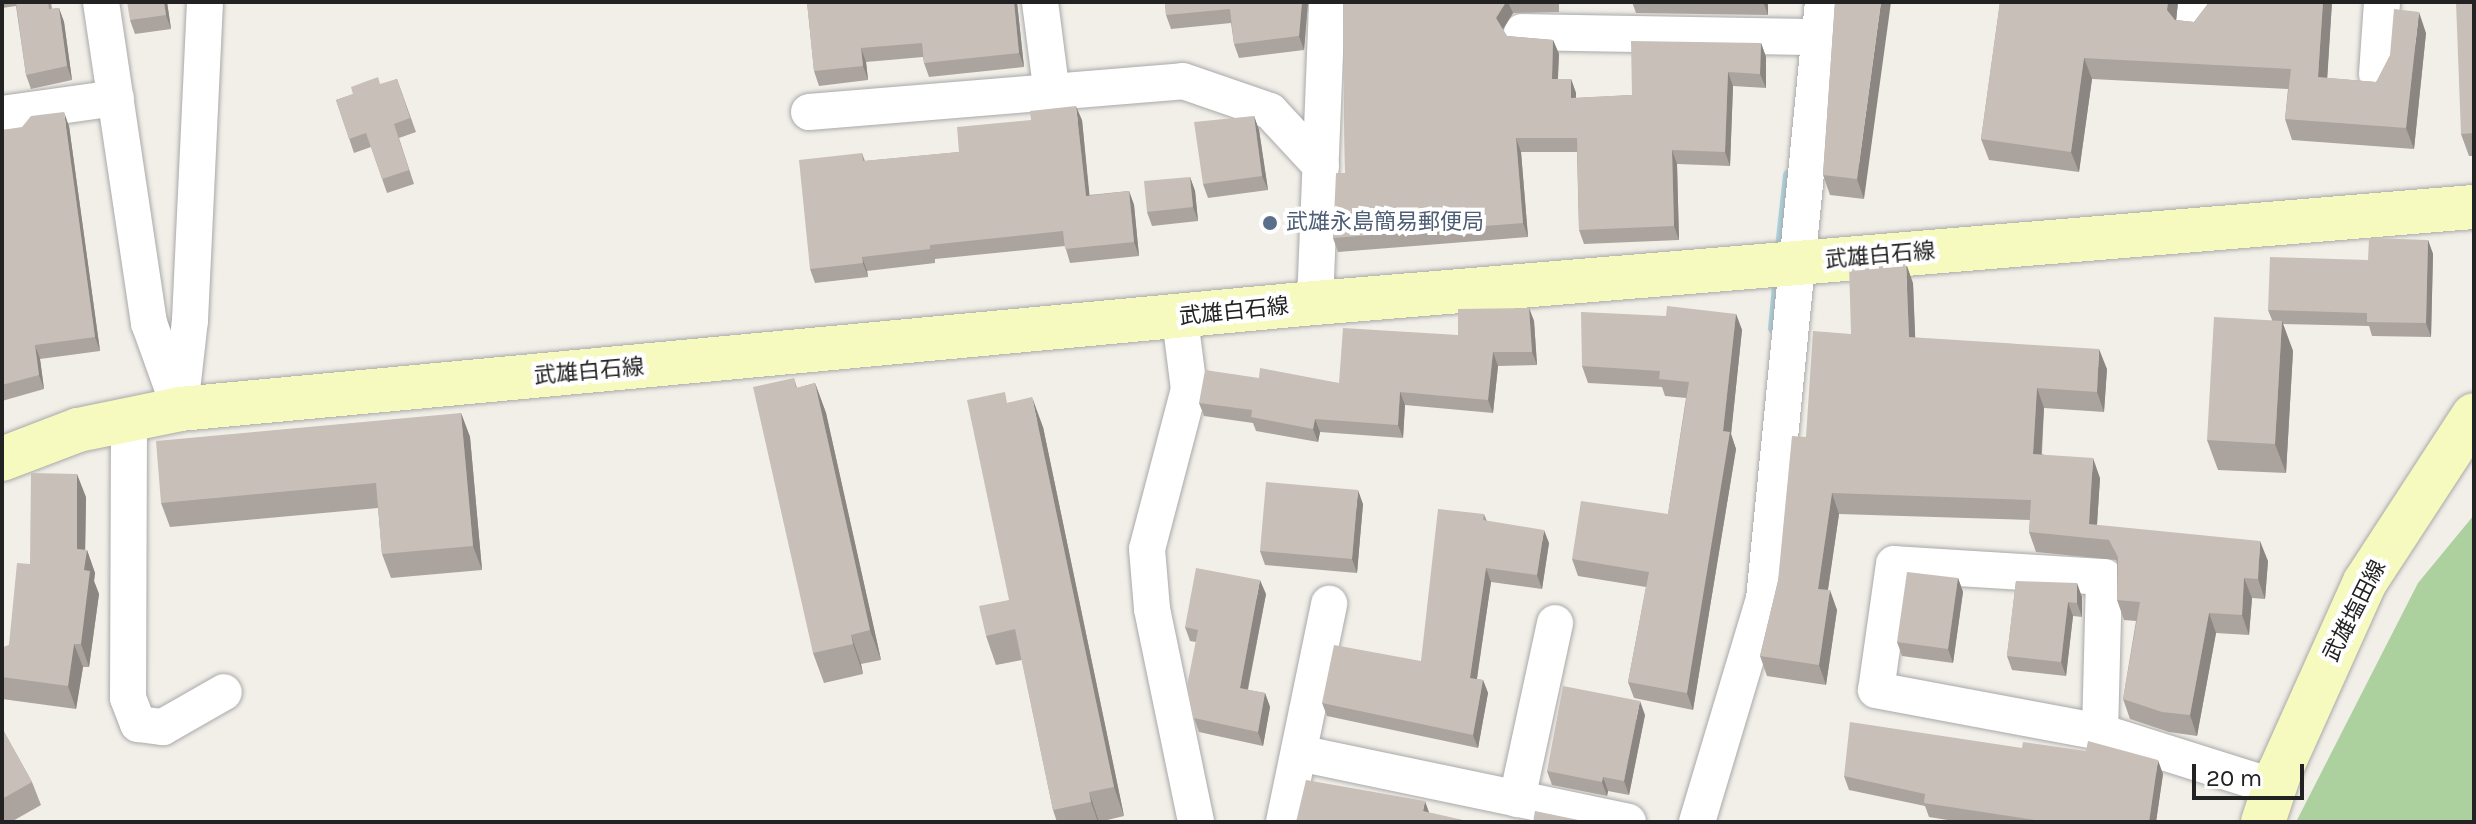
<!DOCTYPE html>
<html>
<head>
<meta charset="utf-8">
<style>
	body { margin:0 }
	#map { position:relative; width:2476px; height:824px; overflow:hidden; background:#f2efe9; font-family:Karla,"Noto Sans JP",sans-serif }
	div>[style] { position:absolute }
	.forest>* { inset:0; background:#add19e }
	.stream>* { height:11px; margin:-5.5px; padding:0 5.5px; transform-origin:5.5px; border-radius:5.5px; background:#aad3df }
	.roads { filter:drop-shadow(0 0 2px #a9a9a9) drop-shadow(0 0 2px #a9a9a9) }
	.minor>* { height:36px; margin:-18px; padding:0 18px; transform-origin:18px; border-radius:18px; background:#fff }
	.secondary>* { height:44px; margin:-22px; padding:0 22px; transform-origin:22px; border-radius:22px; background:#f7fabf }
	.wall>* { inset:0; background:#aba49e }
	.shaded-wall>* { inset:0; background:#8b8681 }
	.building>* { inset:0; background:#c7bfb8 }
	.dots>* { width:22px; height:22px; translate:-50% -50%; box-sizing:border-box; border:4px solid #fff; border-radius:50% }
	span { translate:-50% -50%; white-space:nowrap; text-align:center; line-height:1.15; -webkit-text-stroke:8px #fff; paint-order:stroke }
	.service-label { font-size:22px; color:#4e5e75 }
	.left { translate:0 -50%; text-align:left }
	.street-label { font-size:22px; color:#222 }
	.frame { position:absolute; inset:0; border:4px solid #222; pointer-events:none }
	.scale { position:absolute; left:2192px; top:764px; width:112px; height:36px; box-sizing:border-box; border:4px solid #222; border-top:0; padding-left:10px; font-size:24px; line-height:28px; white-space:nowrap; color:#222; -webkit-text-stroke:6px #fff; paint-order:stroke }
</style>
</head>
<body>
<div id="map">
	<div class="forest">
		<i style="clip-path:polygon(2474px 515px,2474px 822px,2296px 822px,2418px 583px)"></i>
	</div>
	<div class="stream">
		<i style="left:1779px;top:256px;width:82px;rotate:-83.7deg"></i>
		<i style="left:1773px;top:328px;width:54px;rotate:-84.7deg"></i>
	</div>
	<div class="roads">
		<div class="minor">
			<i style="left:101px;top:2px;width:325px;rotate:81.5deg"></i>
			<i style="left:149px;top:323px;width:91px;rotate:70.2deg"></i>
			<i style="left:1040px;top:2px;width:93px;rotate:82.6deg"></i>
			<i style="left:2194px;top:23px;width:21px;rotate:-85deg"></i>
			<i style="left:1522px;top:32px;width:297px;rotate:1deg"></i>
			<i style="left:2377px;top:74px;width:72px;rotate:-86deg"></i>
			<i style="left:809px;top:112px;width:375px;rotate:-4.7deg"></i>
			<i style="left:1183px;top:81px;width:92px;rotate:19deg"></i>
			<i style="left:1270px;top:111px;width:75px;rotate:47.2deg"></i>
			<i style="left:2px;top:114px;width:115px;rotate:-8deg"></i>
			<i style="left:1315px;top:303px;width:301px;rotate:-87.7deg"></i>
			<i style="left:1180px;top:319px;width:71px;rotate:82.7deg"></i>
			<i style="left:1189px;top:389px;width:165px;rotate:104.7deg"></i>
			<i style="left:1147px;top:549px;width:60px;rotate:85.2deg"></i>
			<i style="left:1152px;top:609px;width:217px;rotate:78.3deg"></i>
			<i style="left:181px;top:399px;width:80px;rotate:-83.5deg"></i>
			<i style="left:190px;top:320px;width:318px;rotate:-87.3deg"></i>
			<i style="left:129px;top:420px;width:278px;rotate:90.2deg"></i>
			<i style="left:128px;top:698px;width:28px;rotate:69deg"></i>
			<i style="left:138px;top:724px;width:25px;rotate:7deg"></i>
			<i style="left:163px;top:727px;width:70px;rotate:-29.8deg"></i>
			<i style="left:2100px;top:732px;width:155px;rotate:-88.5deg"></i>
			<i style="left:2104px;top:577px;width:210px;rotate:-176.5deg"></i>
			<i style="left:1894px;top:564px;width:127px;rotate:98.1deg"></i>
			<i style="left:1876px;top:690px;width:228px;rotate:10.6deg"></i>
			<i style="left:2100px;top:732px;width:182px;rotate:17.5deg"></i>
			<i style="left:1299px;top:753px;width:336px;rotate:11.8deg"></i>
			<i style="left:1517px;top:799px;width:180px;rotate:-77.8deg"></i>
			<i style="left:1284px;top:822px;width:223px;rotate:-78.3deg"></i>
			<i style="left:1697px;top:822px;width:233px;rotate:-73.3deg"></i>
			<i style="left:1764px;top:599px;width:600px;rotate:-84.36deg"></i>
		</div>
		<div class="secondary">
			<i style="left:2px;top:459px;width:81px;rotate:-20.9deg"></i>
			<i style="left:78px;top:430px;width:104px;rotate:-11.6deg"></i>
			<i style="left:180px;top:409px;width:1140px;rotate:-5.34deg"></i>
			<i style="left:1315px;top:303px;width:1163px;rotate:-4.74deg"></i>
			<i style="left:2263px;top:822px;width:54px;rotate:-71.6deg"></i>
			<i style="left:2280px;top:771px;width:207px;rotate:-65.8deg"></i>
			<i style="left:2365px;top:582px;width:199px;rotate:-56.9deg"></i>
		</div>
	</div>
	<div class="wall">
		<i style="clip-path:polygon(2px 2px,51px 2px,52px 9px,59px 8px,64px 22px,72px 80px,31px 89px,26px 75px,16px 6px,2px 8px)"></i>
		<i style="clip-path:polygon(167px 2px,171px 29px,135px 34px,130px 20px)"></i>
		<i style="clip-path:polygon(807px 2px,1017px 2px,1024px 67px,929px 77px,924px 63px,923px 57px,866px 62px,868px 80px,819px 86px,814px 71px)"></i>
		<i style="clip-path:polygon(1165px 2px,1308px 2px,1304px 50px,1239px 58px,1234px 44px,1231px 23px,1171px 29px,1166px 15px)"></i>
		<i style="clip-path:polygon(1343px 2px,1559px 2px,1559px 12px,1513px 13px,1503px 30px,1507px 36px,1553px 40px,1559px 54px,1558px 79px,1571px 79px,1576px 93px,1576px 98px,1632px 95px,1761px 43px,1766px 57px,1766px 88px,1733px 86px,1730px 166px,1677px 164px,1679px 240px,1584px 244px,1579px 230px,1577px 152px,1521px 152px,1528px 237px,1338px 252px,1333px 238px,1345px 173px)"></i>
		<i style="clip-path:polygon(1632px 2px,1768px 2px,1768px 15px,1636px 13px)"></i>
		<i style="clip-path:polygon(1835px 2px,1864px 199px,1830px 195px,1823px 175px)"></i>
		<i style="clip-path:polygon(2000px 2px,2178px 2px,2176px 20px,2194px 22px,2207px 5px,2207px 2px,2332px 2px,2327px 78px,2376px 82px,2426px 33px,2414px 149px,2292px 140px,2285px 119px,2288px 89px,2092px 79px,2079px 172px,1989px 160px,1981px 139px)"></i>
		<i style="clip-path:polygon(2474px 2px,2474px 156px,2469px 156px,2461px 134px)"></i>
		<i style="clip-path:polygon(397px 79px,416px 132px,399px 138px,414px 184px,387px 193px,371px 147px,354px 153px,336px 100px)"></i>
		<i style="clip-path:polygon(1254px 116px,1259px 130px,1268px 190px,1208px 198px,1203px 184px)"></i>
		<i style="clip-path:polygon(1082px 120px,1089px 195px,1129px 191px,1134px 205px,1139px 256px,1070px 263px,1065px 246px,935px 259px,935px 263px,867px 271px,868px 277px,815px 283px,810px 269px,862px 153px,865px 161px,959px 152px)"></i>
		<i style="clip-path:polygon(69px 126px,100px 351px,40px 359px,44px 389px,2px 401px,2px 130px)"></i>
		<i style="clip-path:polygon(1190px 177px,1195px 191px,1198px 221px,1152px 226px,1147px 212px)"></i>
		<i style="clip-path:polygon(2428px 240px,2433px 254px,2431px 337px,2372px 336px,2369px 326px,2283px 324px,2293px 351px,2286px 473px,2218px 470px,2207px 440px,2272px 320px,2268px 310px,2368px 260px)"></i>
		<i style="clip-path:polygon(1913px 283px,1915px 338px,2107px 369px,2104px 412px,2044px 408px,2042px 454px,2100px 478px,2097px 525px,2268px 561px,2265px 599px,2252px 598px,2249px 635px,2216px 633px,2197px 736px,2169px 732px,2130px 719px,2123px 699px,2136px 621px,2124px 620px,2117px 600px,2117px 563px,2116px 560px,2036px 552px,2029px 532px,2030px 520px,1839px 514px,1828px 590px,1837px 610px,1826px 685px,1767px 676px,1760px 656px,1778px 581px,1806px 437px,1851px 334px)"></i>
		<i style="clip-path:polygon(1529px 308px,1534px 321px,1537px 365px,1498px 366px,1493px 413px,1405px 405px,1403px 438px,1320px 432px,1318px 442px,1256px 431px,1253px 423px,1204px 416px,1199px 403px,1259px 378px,1339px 383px)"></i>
		<i style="clip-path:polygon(1736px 314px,1742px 330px,1731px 434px,1736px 449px,1693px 710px,1634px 698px,1628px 682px,1646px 587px,1578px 576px,1572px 559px,1668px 514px,1686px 398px,1665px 396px,1662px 387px,1588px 383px,1582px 366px,1666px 316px)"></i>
		<i style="clip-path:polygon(794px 378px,797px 388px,815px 383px,826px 413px,881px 660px,861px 664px,863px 674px,824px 683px,813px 653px)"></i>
		<i style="clip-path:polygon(1009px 402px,1043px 427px,1124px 816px,1099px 822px,1057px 822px,1053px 810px,1022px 660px,996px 665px,986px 636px,1009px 600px)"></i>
		<i style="clip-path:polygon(461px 413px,470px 437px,482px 570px,391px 578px,382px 554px,378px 508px,170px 527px,161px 503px)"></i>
		<i style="clip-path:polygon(86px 497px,85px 550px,87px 550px,95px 573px,94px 581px,99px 594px,89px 667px,83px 667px,76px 709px,2px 699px,2px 648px,9px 645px,30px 564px)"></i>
		<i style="clip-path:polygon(1363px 504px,1357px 573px,1265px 565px,1260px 551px)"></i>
		<i style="clip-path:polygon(1484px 514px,1487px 521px,1549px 543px,1542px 589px,1491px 582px,1477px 679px,1483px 680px,1488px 693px,1478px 748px,1327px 716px,1322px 703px,1421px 661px)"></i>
		<i style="clip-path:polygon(1958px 578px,1963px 592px,1953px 663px,1902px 656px,1897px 642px)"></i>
		<i style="clip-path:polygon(2016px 581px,2082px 597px,2082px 617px,2073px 616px,2066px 676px,2012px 670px,2007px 656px)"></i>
		<i style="clip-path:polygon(1266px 594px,1248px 690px,1265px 693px,1270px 707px,1263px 746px,1199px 732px,1194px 718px,1196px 642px,1190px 641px,1185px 627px)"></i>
		<i style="clip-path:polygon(1645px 715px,1629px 795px,1608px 791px,1607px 796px,1552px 785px,1547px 771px)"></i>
		<i style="clip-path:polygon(2px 728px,32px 782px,41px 805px,11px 822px,2px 822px)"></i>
		<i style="clip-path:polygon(2163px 774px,2156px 822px,1960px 822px,1929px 817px,1925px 806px,1849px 790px,1844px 776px)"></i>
	</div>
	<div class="shaded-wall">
		<i style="clip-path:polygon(164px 2px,167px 2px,171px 29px,166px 15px)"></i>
		<i style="clip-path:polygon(1014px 2px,1017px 2px,1024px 67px,1019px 53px)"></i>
		<i style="clip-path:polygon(1302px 2px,1308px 2px,1304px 50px,1299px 36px)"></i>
		<i style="clip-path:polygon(1506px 2px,1508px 2px,1513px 13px,1501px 32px,1496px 18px)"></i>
		<i style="clip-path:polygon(1763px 2px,1768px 2px,1768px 15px)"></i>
		<i style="clip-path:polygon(1881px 2px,1891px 2px,1864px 199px,1857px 179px)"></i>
		<i style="clip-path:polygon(2168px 2px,2178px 2px,2175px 31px,2167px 10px)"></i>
		<i style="clip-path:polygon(2323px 2px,2332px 2px,2326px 98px,2318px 77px)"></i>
		<i style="clip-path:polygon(59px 8px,64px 22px,72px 80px,67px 66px)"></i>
		<i style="clip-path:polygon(2419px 12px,2426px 33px,2414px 149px,2406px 128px)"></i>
		<i style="clip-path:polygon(1553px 40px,1559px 54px,1557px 93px,1552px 79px)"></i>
		<i style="clip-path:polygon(1761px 43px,1766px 57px,1766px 88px,1760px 74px)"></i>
		<i style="clip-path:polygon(861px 48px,866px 62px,868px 80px,863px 66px)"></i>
		<i style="clip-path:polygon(2084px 58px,2092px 79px,2079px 172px,2071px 152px)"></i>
		<i style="clip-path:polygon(1728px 72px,1733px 86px,1730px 166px,1725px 152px)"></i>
		<i style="clip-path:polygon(1571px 79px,1576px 93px,1576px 112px,1571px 98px)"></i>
		<i style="clip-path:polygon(1076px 106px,1082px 120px,1091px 210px,1086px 196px)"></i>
		<i style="clip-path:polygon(64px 112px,69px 126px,100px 351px,95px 337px)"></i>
		<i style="clip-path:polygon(1254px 116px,1259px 130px,1268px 190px,1262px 176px)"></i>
		<i style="clip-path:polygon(1516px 138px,1521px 152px,1528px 237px,1523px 223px)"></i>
		<i style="clip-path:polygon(1672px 150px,1677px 164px,1679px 240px,1674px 226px)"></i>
		<i style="clip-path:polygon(1190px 177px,1195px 191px,1198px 221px,1193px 207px)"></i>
		<i style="clip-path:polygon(1129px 191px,1134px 205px,1139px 256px,1134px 242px)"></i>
		<i style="clip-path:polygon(2428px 240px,2433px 254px,2431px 337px,2426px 323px)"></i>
		<i style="clip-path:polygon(862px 257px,867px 271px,868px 277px,863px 263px)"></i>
		<i style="clip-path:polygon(1906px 263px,1913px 283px,1916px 357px,1909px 337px)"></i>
		<i style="clip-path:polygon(1529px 308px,1534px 321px,1537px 365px,1532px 352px)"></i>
		<i style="clip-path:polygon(1736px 314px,1742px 330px,1731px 434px,1736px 449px,1693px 710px,1687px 693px,1723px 431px)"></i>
		<i style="clip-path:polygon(2282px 321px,2293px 351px,2286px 473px,2275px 444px)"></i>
		<i style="clip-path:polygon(35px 345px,40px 359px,44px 389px,39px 375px)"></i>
		<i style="clip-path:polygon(2099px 349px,2107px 369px,2104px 412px,2097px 392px)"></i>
		<i style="clip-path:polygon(1493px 352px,1498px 366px,1493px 413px,1488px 400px)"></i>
		<i style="clip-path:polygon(815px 383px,826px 413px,881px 660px,870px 630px)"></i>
		<i style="clip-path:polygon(2037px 388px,2044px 408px,2040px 474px,2033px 454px)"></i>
		<i style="clip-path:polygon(1400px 392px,1405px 405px,1403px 438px,1398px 425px)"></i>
		<i style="clip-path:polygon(1032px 397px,1043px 427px,1124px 816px,1114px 787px)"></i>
		<i style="clip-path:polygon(461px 413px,470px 437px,482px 570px,473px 546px)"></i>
		<i style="clip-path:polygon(1315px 419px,1320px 432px,1318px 442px,1313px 429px)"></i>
		<i style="clip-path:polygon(2093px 458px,2100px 478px,2096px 539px,2089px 524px)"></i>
		<i style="clip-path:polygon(77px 474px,86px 497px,85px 561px,87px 550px,95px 573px,94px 581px,99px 594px,89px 667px,81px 644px,77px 549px)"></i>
		<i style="clip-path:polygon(1358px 490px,1363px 504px,1357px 573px,1352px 559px)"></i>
		<i style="clip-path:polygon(1832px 493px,1839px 514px,1825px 609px,1818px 589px)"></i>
		<i style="clip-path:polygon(1544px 530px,1549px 543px,1542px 589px,1537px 575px)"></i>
		<i style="clip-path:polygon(2260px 541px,2268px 561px,2265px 599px,2258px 579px)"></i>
		<i style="clip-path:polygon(1486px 568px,1491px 582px,1475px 691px,1470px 678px)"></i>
		<i style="clip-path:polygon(1958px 578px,1963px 592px,1953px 663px,1948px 649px)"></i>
		<i style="clip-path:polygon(2244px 578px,2252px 598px,2249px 635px,2242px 615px)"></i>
		<i style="clip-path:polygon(1260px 580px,1266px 594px,1245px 702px,1240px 688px)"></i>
		<i style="clip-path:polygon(2077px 583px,2082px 597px,2082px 617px,2077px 603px)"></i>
		<i style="clip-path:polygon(1830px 590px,1837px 610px,1826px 685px,1819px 665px)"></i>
		<i style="clip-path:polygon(2068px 602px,2073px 616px,2066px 676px,2061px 662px)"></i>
		<i style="clip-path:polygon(2209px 613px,2216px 633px,2197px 736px,2190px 715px)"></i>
		<i style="clip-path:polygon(851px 635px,861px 664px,863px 674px,853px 644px)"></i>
		<i style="clip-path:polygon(74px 644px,83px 667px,76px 709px,68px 686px)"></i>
		<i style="clip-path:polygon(1483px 680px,1488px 693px,1478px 748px,1473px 735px)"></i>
		<i style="clip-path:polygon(1265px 693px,1270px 707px,1263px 746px,1258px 732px)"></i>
		<i style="clip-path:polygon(1640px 701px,1645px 715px,1629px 795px,1624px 781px)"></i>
		<i style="clip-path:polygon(2158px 760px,2163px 774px,2156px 822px,2149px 822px)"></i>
		<i style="clip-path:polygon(1603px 777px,1608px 791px,1607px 796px,1602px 782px)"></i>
		<i style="clip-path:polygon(1089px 792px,1099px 822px,1098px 822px,1091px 802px)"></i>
		<i style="clip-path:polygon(1425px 801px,1430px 815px,1423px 811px)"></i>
	</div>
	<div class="building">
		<i style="clip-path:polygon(16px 2px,48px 2px,49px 9px,59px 8px,67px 66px,26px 75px)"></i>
		<i style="clip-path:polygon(127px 2px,164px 2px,166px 15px,130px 20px)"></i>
		<i style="clip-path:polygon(807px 2px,1014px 2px,1019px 53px,924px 63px,922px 43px,861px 48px,863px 66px,814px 71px)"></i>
		<i style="clip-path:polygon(1165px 2px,1302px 2px,1299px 36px,1234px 44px,1230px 9px,1166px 15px)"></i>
		<i style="clip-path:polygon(1343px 2px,1506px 2px,1496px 18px,1507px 36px,1553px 40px,1552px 79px,1571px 79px,1571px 98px,1632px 95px,1631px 41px,1761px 43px,1760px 74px,1728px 72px,1725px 152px,1672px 150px,1674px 226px,1579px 230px,1577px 138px,1516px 138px,1523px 223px,1333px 238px,1336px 173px,1345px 173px)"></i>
		<i style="clip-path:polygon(1835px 2px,1881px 2px,1857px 179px,1823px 175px)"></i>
		<i style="clip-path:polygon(2000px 2px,2168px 2px,2167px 10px,2175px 20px,2194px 22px,2207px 5px,2207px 2px,2323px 2px,2318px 77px,2376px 82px,2390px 55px,2394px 9px,2419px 12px,2406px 128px,2285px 119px,2291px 69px,2084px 58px,2071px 152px,1981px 139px)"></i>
		<i style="clip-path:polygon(2456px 2px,2474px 2px,2474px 133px,2461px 134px)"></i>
		<i style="clip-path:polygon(378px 77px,380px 84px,397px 79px,410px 118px,394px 124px,409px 170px,382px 179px,366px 133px,349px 139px,336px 100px,353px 94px,351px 87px)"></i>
		<i style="clip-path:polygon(1076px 106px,1086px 196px,1129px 191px,1134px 242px,1065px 249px,1063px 231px,930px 245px,930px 249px,862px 257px,863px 263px,810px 269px,799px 160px,862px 153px,863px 161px,959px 152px,957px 127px,1031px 120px,1030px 111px)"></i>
		<i style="clip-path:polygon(64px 112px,95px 337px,35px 345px,39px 375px,2px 385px,2px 130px,22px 127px,31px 116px)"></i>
		<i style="clip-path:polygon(1254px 116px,1262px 176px,1203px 184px,1194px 122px)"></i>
		<i style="clip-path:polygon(1190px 177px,1193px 207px,1147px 212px,1144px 181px)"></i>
		<i style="clip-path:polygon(2369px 238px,2428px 240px,2426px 323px,2367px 322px,2367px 313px,2268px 310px,2270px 257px,2368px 260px)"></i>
		<i style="clip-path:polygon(1906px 263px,1909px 337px,2099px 349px,2097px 392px,2037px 388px,2033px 454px,2093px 458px,2089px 524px,2260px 541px,2258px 579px,2244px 578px,2242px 615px,2209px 613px,2190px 715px,2162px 712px,2123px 699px,2140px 602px,2117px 600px,2118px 557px,2109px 540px,2029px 532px,2031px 500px,1832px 493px,1818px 589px,1830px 590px,1819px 665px,1760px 656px,1778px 581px,1792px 436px,1806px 437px,1813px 331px,1851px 334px,1849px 265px)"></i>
		<i style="clip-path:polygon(1667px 306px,1736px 314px,1723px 431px,1730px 432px,1687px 693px,1628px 682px,1649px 572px,1572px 559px,1581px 501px,1668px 514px,1689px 382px,1659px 379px,1660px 371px,1582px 366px,1581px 312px,1666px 316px)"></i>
		<i style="clip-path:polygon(1529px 308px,1532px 352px,1493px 352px,1488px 400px,1400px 392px,1398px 425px,1315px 419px,1313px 429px,1251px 417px,1252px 410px,1199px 403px,1205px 370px,1259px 378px,1260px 368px,1339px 383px,1343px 328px,1458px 335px,1458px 309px)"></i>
		<i style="clip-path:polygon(2214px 317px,2282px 321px,2275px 444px,2207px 440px)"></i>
		<i style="clip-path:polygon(794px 378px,796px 388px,815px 383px,870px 630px,851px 635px,853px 644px,813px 653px,753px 387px)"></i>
		<i style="clip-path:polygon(1005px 392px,1007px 403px,1032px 397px,1114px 787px,1089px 792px,1091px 802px,1053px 810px,1015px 629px,986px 636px,979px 606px,1009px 600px,967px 400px)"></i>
		<i style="clip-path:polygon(461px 413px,473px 546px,382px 554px,376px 483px,161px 503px,156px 441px)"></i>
		<i style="clip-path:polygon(31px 473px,77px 474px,77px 549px,87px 550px,84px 570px,90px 571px,81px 644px,74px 644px,68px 686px,2px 677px,2px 648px,9px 645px,17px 563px,30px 564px)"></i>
		<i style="clip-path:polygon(1266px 482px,1358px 490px,1352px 559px,1260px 551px)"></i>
		<i style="clip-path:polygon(1438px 509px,1484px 514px,1483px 520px,1544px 530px,1537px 575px,1486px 568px,1470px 678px,1483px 680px,1473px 735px,1322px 703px,1334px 645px,1421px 661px)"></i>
		<i style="clip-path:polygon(1196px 568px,1260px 580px,1240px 688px,1265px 693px,1258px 732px,1194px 718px,1187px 686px,1198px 630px,1185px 627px)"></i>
		<i style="clip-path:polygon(1907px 572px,1958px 578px,1948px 649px,1897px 642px)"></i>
		<i style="clip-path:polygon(2016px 581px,2077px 583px,2077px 603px,2068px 602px,2061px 662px,2007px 656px)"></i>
		<i style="clip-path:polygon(1563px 686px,1640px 701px,1624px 781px,1603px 777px,1602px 782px,1547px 771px)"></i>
		<i style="clip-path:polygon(1850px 722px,2022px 748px,2023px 742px,2086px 751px,2088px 741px,2158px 760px,2149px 822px,2048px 822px,1924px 803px,1925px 794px,1844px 776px)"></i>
		<i style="clip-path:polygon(2px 728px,32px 782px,2px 799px)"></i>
		<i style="clip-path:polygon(1306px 780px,1425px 801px,1423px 811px,1472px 822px,1296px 822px)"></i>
		<i style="clip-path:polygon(1535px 811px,1588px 822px,1533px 822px)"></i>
	</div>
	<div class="dots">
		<i style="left:1270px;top:223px;background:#5c6f8a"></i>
	</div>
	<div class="service-label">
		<span class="left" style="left:1286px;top:223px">武雄永島簡易郵便局</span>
	</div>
	<div class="street-label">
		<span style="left:1880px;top:256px;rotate:-5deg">武雄白石線</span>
		<span style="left:1234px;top:312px;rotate:-6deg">武雄白石線</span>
		<span style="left:589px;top:372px;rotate:-5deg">武雄白石線</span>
		<span style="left:2355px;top:611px;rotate:-63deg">武雄塩田線</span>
	</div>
	<div class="frame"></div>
	<div class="scale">20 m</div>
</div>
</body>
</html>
